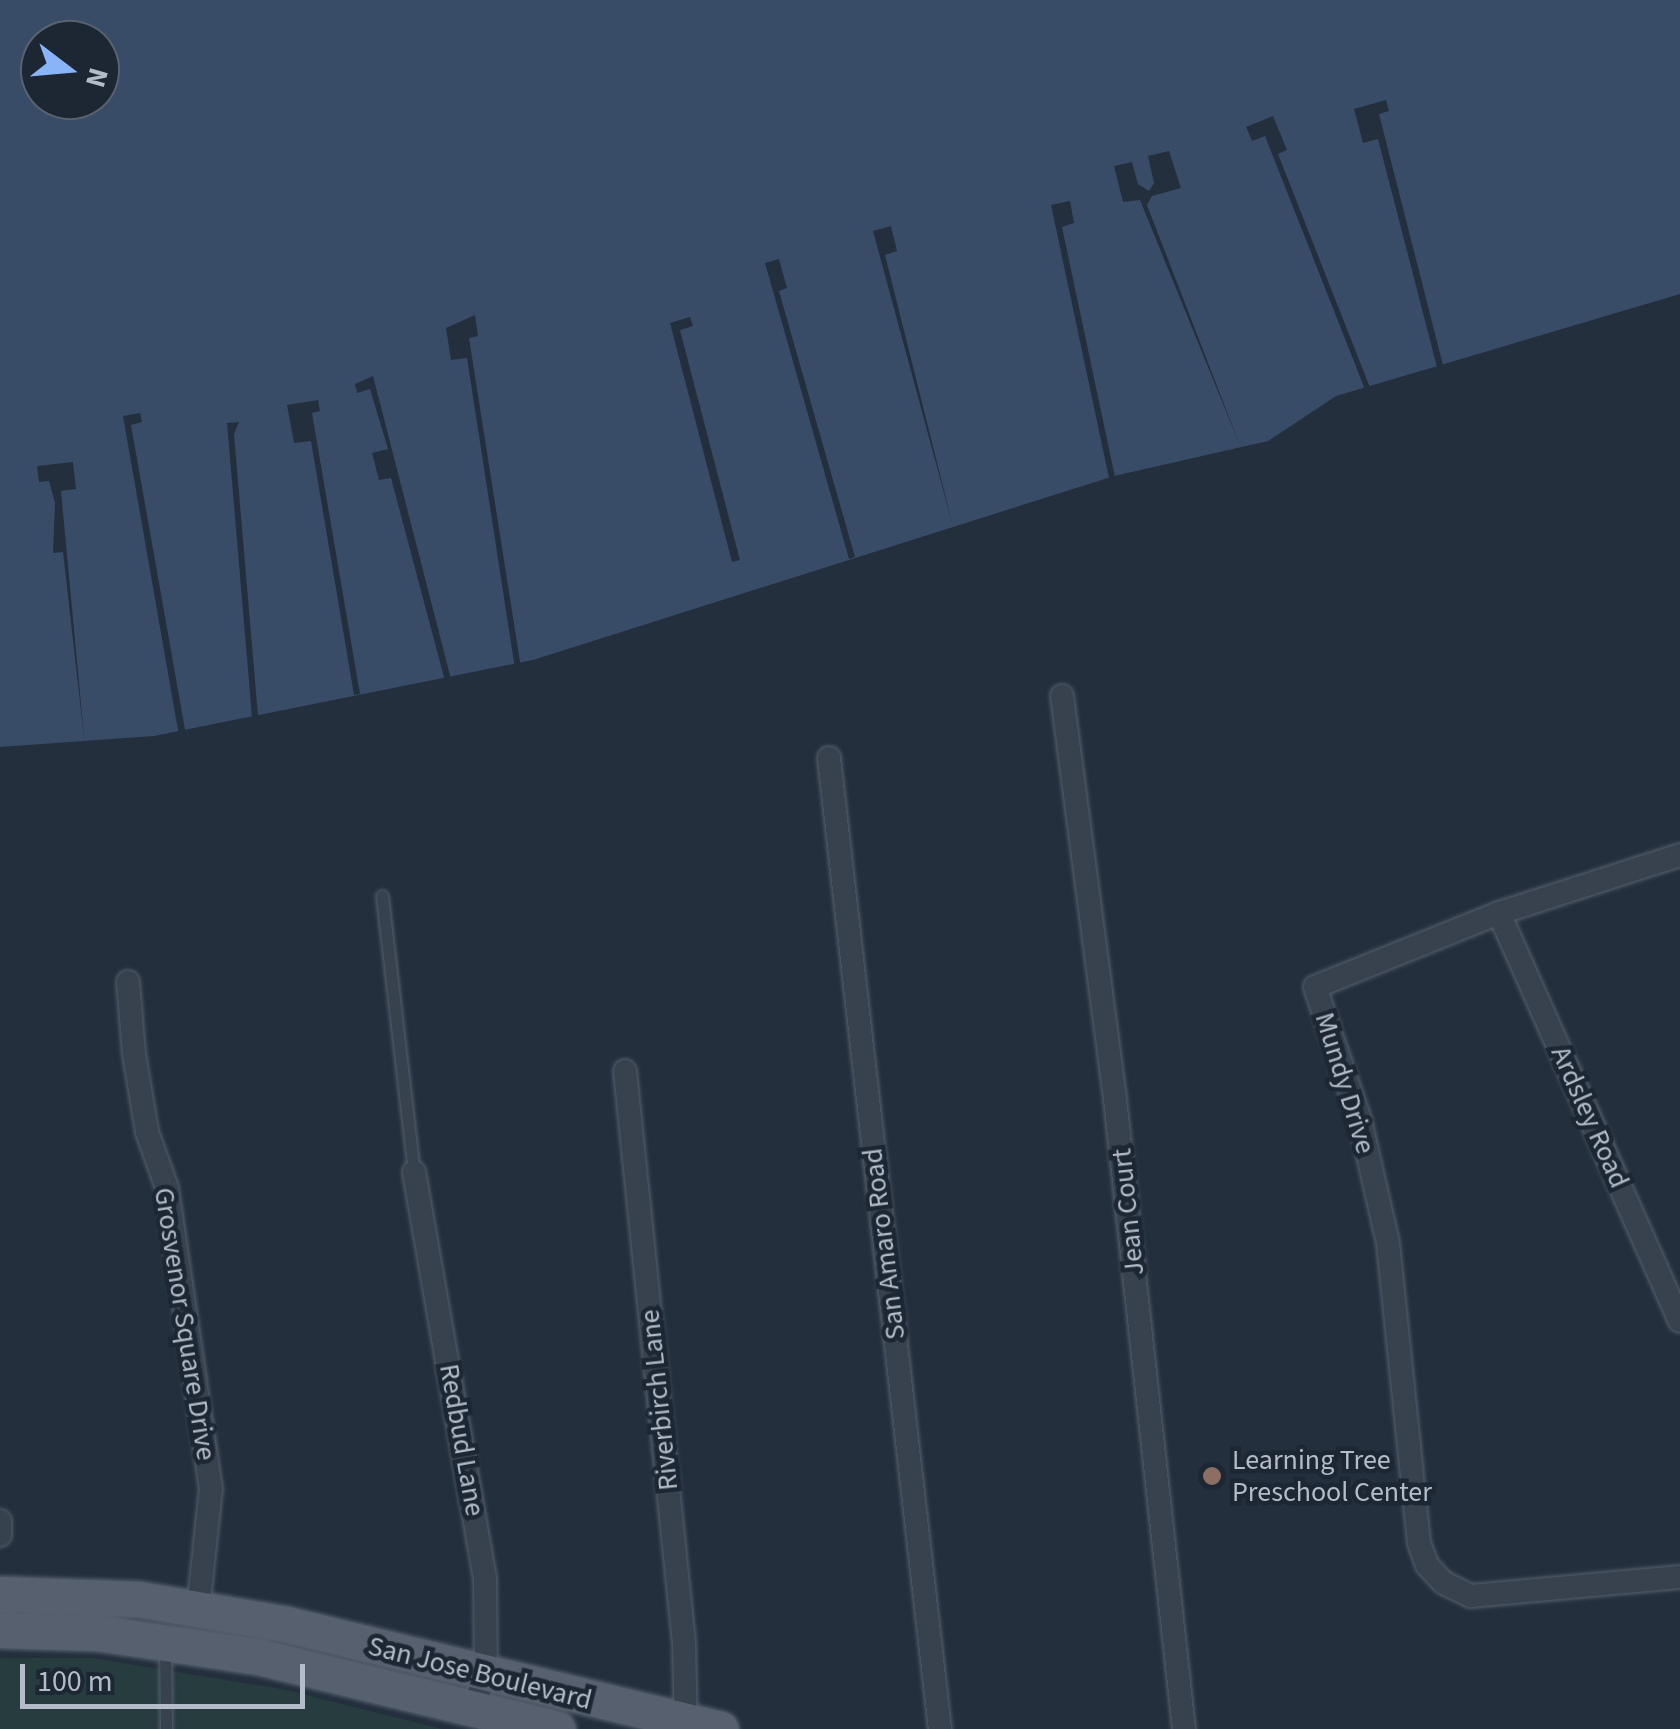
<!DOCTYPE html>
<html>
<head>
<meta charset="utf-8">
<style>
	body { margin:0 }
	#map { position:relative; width:1680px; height:1729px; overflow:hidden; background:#242f3e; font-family:"Source Sans 3",sans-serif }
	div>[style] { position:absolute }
	.green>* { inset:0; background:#263c3f }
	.water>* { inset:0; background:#394c67 }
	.pier>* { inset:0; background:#242f3e }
	.roads { filter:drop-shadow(0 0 2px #565f6c) drop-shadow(0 0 2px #565f6c) }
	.lane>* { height:11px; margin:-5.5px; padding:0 5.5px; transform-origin:5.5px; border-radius:5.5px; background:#38414e }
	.street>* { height:22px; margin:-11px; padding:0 11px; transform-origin:11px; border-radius:11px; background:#38414e }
	.primary>* { height:35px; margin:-17.5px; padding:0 17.5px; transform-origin:17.5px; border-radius:17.5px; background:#56606e }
	.dots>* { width:28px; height:28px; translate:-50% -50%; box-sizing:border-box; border:5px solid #1d2633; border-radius:50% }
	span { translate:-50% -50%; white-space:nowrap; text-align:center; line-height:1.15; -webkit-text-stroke:9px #1d2633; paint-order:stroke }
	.street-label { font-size:28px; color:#b4bcc9 }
	.poi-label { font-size:28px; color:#b4bcc9 }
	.left { translate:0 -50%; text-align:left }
	.north { position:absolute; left:20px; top:20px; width:100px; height:100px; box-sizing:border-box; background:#1d2633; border:2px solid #59626f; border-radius:50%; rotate:106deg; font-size:28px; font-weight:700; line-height:40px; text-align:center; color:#b4bcc9 }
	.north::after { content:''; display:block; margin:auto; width:35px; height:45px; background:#8ab4f8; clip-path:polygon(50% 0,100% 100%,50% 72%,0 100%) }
	.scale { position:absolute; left:20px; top:1664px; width:285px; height:45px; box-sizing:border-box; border:5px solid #b4bcc9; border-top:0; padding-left:12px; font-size:30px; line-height:35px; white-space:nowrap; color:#b4bcc9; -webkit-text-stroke:8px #1d2633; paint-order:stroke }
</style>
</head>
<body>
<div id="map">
	<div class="green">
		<i style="clip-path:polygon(0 1658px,93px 1658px,287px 1690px,442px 1729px,0 1729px)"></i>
	</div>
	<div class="water">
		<i style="clip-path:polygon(evenodd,0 0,1680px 0,1680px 294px,1336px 396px,1268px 441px,1114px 476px,533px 660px,154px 736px,0 747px,0 0,40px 40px,100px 40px,100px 100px,40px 100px,40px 40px)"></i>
	</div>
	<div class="pier">
		<i style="clip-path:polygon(1386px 100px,1389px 111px,1379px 114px,1444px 369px,1438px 371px,1378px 139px,1363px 143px,1354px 109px)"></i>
		<i style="clip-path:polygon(1273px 116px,1287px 150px,1278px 154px,1371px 390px,1366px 392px,1265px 136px,1252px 141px,1246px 127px)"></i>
		<i style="clip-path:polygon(1169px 151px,1181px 188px,1152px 196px,1147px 205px,1241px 448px,1140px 200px,1123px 202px,1114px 166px,1132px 162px,1138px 184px,1149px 191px,1154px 183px,1148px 156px)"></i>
		<i style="clip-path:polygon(1070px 201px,1074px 223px,1062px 227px,1115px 477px,1109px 478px,1051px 205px)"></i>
		<i style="clip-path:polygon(891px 226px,897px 251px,885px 255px,954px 530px,873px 231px)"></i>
		<i style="clip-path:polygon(779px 259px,787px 288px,779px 291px,855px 557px,849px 559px,765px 263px)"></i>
		<i style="clip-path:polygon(475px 315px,478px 336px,469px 338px,521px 668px,515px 669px,467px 358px,451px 360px,446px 328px)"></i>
		<i style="clip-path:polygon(690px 317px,693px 326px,680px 330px,740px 560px,732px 562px,670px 323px)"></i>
		<i style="clip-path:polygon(373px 376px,451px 679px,445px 681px,391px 478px,379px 480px,372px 453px,388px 449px,370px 389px,357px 393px,355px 384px)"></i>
		<i style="clip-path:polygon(318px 400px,320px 411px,312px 413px,360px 694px,354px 695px,311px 441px,294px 443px,287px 405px)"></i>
		<i style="clip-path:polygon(140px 413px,142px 422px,131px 425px,186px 735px,179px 736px,123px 416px)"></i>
		<i style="clip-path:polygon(239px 422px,234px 434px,258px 716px,252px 717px,227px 423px)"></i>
		<i style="clip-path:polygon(73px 462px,76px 489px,61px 491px,85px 746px,63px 552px,53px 553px,55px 503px,49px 481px,39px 482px,37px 466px)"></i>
	</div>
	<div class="roads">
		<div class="lane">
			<i style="left:382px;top:896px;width:278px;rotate:83.4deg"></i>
			<i style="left:165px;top:1646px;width:83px;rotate:89.3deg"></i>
		</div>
		<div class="street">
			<i style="left:1062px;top:696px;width:406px;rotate:82.5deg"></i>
			<i style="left:1115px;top:1099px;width:634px;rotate:83.75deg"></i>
			<i style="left:829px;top:758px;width:977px;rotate:83.48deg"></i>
			<i style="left:1680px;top:855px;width:190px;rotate:162.2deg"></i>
			<i style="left:1499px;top:913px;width:198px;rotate:158.1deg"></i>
			<i style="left:1315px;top:987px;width:140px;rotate:71.3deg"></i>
			<i style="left:1360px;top:1120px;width:126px;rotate:77.2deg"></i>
			<i style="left:1388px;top:1243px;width:302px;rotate:84.1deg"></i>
			<i style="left:1419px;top:1543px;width:23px;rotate:70deg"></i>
			<i style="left:1427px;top:1565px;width:25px;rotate:47deg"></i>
			<i style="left:1444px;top:1583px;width:30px;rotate:26deg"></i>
			<i style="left:1471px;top:1596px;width:210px;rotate:-5.2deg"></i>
			<i style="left:1499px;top:913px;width:446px;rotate:66.1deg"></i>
			<i style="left:128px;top:982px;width:72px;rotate:85.2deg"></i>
			<i style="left:134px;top:1054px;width:79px;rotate:80.5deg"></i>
			<i style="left:147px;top:1132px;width:59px;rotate:70.3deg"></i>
			<i style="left:167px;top:1188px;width:303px;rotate:81.7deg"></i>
			<i style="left:211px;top:1488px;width:122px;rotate:96.1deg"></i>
			<i style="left:625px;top:1071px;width:575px;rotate:84.11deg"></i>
			<i style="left:684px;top:1643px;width:86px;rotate:88.7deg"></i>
			<i style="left:414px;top:1172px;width:411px;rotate:80.1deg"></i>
			<i style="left:485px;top:1577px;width:98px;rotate:89.4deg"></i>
			<i style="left:486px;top:1675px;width:37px;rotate:112deg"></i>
			<i style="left:0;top:1521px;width:14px;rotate:90deg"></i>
		</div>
		<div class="primary">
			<i style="left:0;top:1594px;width:138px;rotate:2.1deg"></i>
			<i style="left:138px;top:1599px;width:150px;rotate:9.6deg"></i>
			<i style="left:286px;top:1624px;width:447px;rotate:13.6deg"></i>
			<i style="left:0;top:1630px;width:99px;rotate:1.7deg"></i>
			<i style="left:99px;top:1633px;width:163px;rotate:8.5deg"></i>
			<i style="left:260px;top:1657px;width:306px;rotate:13.6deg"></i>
		</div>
	</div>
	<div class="dots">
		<i style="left:1212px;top:1476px;background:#8d6e63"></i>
	</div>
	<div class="street-label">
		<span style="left:1345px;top:1083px;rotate:73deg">Mundy Drive</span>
		<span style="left:1590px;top:1117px;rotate:66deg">Ardsley Road</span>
		<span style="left:1128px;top:1212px;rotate:-96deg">Jean Court</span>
		<span style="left:884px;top:1244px;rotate:-97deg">San Amaro Road</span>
		<span style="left:185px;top:1324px;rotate:81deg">Grosvenor Square Drive</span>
		<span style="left:659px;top:1400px;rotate:-96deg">Riverbirch Lane</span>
		<span style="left:462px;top:1440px;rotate:80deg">Redbud Lane</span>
		<span style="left:480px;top:1673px;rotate:14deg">San Jose Boulevard</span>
	</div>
	<div class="poi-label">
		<span class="left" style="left:1232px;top:1476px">Learning Tree<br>Preschool Center</span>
	</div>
	<div class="north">N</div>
	<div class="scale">100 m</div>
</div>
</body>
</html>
